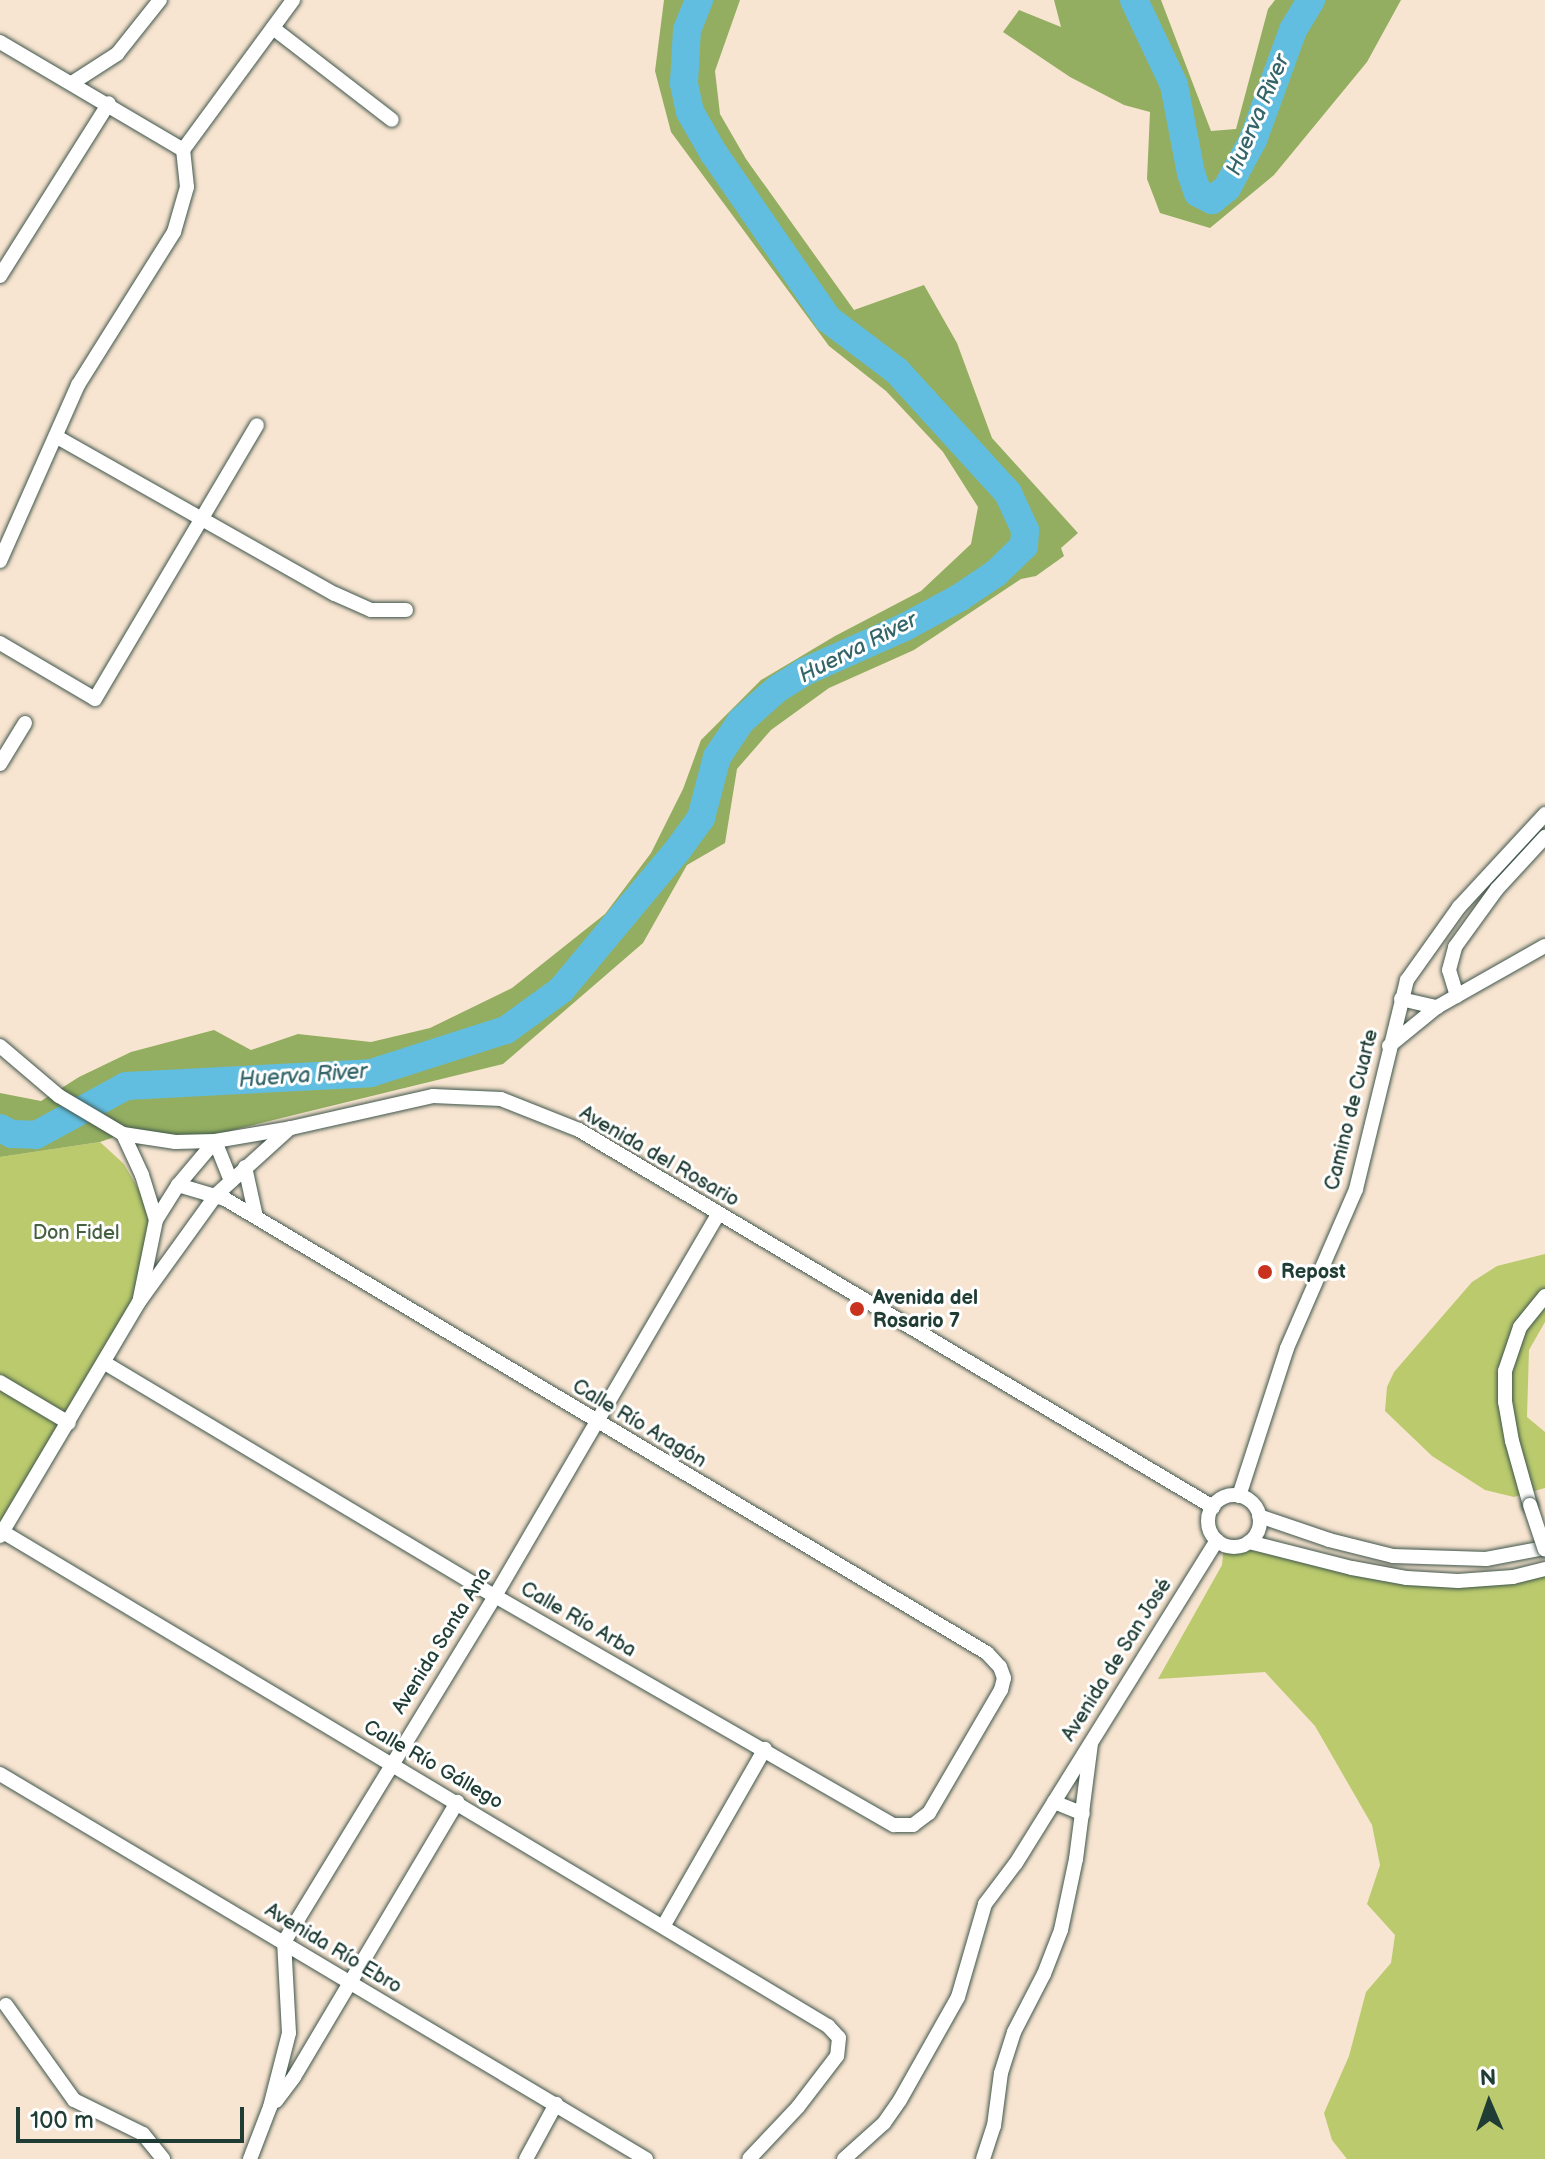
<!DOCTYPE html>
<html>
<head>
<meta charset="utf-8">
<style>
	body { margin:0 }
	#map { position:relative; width:1545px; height:2159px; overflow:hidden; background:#f8e5d1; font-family:"Balsamiq Sans",sans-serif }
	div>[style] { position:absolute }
	.green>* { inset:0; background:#baca6d }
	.forest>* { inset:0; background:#93ae60 }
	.river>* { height:28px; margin:-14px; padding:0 14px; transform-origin:14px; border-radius:14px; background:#62bee0 }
	.roads { filter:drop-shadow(0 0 2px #40564c) drop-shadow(0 0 2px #40564c) }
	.street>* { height:14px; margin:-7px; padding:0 7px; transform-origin:7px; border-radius:7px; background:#fff }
	.street>.ring { margin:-7px; padding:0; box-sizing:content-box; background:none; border:14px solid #fff; border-radius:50% }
	.bridges { filter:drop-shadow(0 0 2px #40564c) drop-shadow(0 0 2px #40564c) }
	.street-bridge>* { height:14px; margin:-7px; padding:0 7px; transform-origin:7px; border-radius:7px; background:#fff }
	.dots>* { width:22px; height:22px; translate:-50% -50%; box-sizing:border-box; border:4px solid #fff; border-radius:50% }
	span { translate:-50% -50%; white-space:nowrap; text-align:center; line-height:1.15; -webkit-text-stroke:6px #fff; paint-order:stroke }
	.street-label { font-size:20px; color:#1f3d34 }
	.park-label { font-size:20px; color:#466042 }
	.poi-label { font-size:20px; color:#1f3d34; font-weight:700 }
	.left { translate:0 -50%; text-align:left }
	.water-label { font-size:22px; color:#336468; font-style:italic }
	.north { position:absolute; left:1449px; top:2063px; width:80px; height:80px; -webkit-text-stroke:6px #fff; paint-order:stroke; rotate:358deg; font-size:22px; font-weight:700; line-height:32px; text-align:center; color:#1f3d34 }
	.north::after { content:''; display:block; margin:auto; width:28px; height:36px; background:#1f3d34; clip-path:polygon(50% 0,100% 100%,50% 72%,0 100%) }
	.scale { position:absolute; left:16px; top:2107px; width:228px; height:36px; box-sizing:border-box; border:4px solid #1f3d34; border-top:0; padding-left:10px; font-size:24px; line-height:28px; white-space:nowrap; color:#1f3d34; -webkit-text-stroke:6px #fff; paint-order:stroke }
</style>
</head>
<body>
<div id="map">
	<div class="green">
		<i style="clip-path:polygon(100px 1142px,124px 1164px,156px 1220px,139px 1302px,0 1535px,0 1157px)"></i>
		<i style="clip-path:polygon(1545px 1254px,1545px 1322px,1529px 1350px,1527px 1417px,1545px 1432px,1545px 1488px,1514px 1497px,1485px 1490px,1432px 1456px,1385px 1411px,1387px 1387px,1394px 1372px,1472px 1282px,1497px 1266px)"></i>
		<i style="clip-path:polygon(1249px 1542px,1407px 1578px,1545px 1569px,1545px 2159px,1347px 2159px,1332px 2140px,1324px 2113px,1349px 2056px,1366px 1992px,1391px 1963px,1395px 1935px,1367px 1904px,1380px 1865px,1372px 1825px,1315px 1726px,1265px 1672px,1158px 1679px,1222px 1565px,1224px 1545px,1242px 1546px)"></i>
	</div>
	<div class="forest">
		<i style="clip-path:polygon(664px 0,740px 0,715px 71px,720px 114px,746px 159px,854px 310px,924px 285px,957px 343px,992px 438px,1078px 533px,1061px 548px,1064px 556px,1036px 576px,1021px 579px,914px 650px,829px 688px,771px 730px,737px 769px,725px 843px,687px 865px,643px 943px,503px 1064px,233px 1130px,215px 1141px,123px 1134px,100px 1142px,0 1157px,0 1093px,41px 1101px,79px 1077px,131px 1052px,214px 1030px,251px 1050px,298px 1034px,371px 1042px,430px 1028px,512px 988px,605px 914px,651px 853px,683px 789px,701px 740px,761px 680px,835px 636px,921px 591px,971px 544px,978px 507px,943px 452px,886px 391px,829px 346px,671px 132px,655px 71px)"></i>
		<i style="clip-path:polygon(1054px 0,1161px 0,1211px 131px,1236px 129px,1268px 9px,1275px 0,1401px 0,1367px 62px,1274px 175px,1210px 228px,1160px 213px,1147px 179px,1150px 112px,1124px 105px,1070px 77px,1003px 32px,1019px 10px,1061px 27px)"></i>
	</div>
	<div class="river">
		<i style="left:1134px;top:0;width:94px;rotate:64.8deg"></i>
		<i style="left:1174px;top:85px;width:90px;rotate:79.1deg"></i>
		<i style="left:1191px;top:173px;width:21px;rotate:71deg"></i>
		<i style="left:1198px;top:193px;width:16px;rotate:27deg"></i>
		<i style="left:1212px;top:200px;width:19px;rotate:-39deg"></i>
		<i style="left:1227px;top:188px;width:55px;rotate:-61.6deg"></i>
		<i style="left:1253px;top:140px;width:117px;rotate:-70deg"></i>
		<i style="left:1293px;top:30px;width:35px;rotate:-59deg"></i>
		<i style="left:0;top:1128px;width:13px;rotate:27deg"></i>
		<i style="left:12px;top:1134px;width:24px;rotate:2deg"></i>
		<i style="left:36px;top:1135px;width:102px;rotate:-28.6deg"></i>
		<i style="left:126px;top:1086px;width:245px;rotate:-3deg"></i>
		<i style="left:371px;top:1073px;width:142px;rotate:-17.7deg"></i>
		<i style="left:506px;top:1030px;width:68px;rotate:-36deg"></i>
		<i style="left:561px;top:990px;width:181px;rotate:-50.2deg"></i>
		<i style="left:677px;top:851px;width:41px;rotate:-54deg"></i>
		<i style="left:701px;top:818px;width:63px;rotate:-75.3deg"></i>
		<i style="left:717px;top:757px;width:43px;rotate:-56.3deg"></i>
		<i style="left:741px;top:721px;width:48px;rotate:-41.6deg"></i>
		<i style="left:777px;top:689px;width:32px;rotate:-32deg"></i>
		<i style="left:804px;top:672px;width:108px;rotate:-24deg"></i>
		<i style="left:903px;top:628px;width:64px;rotate:-28.2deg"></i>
		<i style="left:959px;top:598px;width:45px;rotate:-34deg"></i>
		<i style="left:996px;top:573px;width:39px;rotate:-44deg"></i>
		<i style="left:1024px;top:546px;width:16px;rotate:-86deg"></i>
		<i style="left:1025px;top:530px;width:41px;rotate:-114.7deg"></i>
		<i style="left:1008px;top:493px;width:165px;rotate:-132.3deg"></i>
		<i style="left:897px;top:371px;width:86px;rotate:-143deg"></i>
		<i style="left:828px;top:319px;width:201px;rotate:-124.6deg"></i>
		<i style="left:714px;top:154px;width:48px;rotate:-119.7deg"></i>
		<i style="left:690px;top:112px;width:30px;rotate:-102deg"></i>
		<i style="left:684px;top:83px;width:53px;rotate:-86.8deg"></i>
		<i style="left:687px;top:30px;width:32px;rotate:-68deg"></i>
	</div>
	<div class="roads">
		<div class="street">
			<i style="left:273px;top:28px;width:150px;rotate:37.7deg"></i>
			<i style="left:0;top:42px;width:212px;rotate:30.5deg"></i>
			<i style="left:72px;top:83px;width:54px;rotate:-32.8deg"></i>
			<i style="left:117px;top:54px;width:69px;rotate:-51.5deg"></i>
			<i style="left:0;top:276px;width:204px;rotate:-57.8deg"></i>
			<i style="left:57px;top:437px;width:319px;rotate:29.5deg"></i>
			<i style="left:335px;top:594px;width:39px;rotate:24deg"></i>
			<i style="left:371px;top:610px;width:35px"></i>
			<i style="left:0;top:561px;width:193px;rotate:-66.1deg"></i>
			<i style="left:78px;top:385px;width:181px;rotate:-57.9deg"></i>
			<i style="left:174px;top:232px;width:47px;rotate:-73.9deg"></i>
			<i style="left:187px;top:187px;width:37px;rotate:-96deg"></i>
			<i style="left:183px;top:150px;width:186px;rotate:-53.7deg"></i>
			<i style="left:0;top:643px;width:110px;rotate:30.5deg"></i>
			<i style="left:95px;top:699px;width:318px;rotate:-59.4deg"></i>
			<i style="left:0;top:764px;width:48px;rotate:-58.6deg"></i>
			<i style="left:1457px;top:996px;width:27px;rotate:-107deg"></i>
			<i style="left:1449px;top:970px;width:24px;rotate:-75deg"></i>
			<i style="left:1455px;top:947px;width:72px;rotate:-54.1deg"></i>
			<i style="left:1497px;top:889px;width:71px;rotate:-47.3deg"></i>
			<i style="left:1401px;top:999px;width:37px;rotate:13deg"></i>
			<i style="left:0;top:1046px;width:77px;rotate:40.3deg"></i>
			<i style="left:59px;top:1096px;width:74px;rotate:30.7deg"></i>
			<i style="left:123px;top:1134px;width:53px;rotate:8.7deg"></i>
			<i style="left:175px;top:1142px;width:40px;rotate:-1.4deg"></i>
			<i style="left:215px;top:1141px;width:77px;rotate:-9.7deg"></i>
			<i style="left:291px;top:1128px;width:146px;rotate:-12.7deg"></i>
			<i style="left:433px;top:1096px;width:68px;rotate:2.5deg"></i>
			<i style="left:501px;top:1099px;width:84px;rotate:21.7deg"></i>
			<i style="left:579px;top:1130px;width:738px;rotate:30.74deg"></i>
			<i style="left:1389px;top:1046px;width:62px;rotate:-39.1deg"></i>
			<i style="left:1437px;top:1007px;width:124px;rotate:-29.5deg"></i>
			<i style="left:123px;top:1134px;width:45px;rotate:65.1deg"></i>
			<i style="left:142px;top:1175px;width:47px;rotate:72.7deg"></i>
			<i style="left:156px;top:1220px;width:80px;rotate:101.6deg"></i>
			<i style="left:215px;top:1141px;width:43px;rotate:68.2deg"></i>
			<i style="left:245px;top:1167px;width:51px;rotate:77.6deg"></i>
			<i style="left:156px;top:1220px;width:41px;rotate:-57.8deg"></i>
			<i style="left:178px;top:1185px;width:57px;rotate:-49.9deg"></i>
			<i style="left:105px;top:1363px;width:454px;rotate:30.9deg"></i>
			<i style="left:495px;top:1596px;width:460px;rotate:29.9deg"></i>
			<i style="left:894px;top:1825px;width:19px"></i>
			<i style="left:913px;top:1825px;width:20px;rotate:-37deg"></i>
			<i style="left:929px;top:1813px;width:143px;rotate:-59.7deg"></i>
			<i style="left:1001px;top:1690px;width:12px;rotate:-76deg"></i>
			<i style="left:1004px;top:1678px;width:12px;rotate:-110deg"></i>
			<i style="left:1000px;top:1667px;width:19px;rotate:-133deg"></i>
			<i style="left:987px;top:1653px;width:887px;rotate:-149.21deg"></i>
			<i style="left:225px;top:1199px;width:49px;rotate:-163.4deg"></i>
			<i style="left:0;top:1382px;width:80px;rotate:30.7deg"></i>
			<i class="ring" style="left:1208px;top:1495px;width:38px;height:38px"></i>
			<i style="left:1239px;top:1496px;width:156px;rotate:-72deg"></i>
			<i style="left:1287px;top:1348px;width:173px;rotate:-66.5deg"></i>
			<i style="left:1356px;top:1189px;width:215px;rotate:-76.3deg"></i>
			<i style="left:1407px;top:980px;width:90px;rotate:-54.5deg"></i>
			<i style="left:1459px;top:907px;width:127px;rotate:-47.2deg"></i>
			<i style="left:1530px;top:1505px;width:66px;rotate:-105.7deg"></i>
			<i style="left:1512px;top:1441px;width:40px;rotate:-100deg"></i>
			<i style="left:1505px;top:1402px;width:31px;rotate:-90deg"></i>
			<i style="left:1505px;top:1371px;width:46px;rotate:-71.2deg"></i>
			<i style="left:1520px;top:1327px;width:40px;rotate:-51deg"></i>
			<i style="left:1259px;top:1516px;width:74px;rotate:18.9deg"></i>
			<i style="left:1329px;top:1540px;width:66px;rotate:14deg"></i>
			<i style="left:1393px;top:1556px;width:93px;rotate:1.8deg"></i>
			<i style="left:1486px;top:1559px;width:60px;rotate:-10.6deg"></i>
			<i style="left:3px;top:1532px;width:962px;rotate:30.91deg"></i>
			<i style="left:828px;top:2026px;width:16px;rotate:47deg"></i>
			<i style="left:839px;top:2038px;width:18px;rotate:96deg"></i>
			<i style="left:837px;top:2056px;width:64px;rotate:127.4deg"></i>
			<i style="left:798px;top:2107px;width:71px;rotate:133.3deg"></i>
			<i style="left:0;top:1536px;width:272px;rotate:-59.3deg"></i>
			<i style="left:139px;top:1302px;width:133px;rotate:-54.2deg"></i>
			<i style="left:217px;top:1194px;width:98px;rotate:-42.1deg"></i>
			<i style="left:1249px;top:1542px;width:106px;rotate:14.2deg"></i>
			<i style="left:1352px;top:1568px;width:56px;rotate:10.3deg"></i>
			<i style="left:1407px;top:1578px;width:51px;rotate:3.4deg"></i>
			<i style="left:1458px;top:1581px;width:55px;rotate:-4.2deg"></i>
			<i style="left:1513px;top:1577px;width:33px;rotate:-14deg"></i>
			<i style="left:0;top:1774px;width:752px;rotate:30.79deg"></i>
			<i style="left:1054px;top:1802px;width:31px;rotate:22deg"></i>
			<i style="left:664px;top:1925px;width:203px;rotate:-60.2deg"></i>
			<i style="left:6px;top:2005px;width:117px;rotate:54.4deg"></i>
			<i style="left:74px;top:2100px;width:77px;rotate:26.2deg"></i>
			<i style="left:143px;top:2134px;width:32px;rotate:51deg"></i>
			<i style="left:276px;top:2101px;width:30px;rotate:-53deg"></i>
			<i style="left:294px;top:2077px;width:320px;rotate:-59.3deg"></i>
			<i style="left:250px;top:2159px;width:56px;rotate:-69deg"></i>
			<i style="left:270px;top:2107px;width:76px;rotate:-75.6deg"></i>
			<i style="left:289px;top:2033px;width:91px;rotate:-93.1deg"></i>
			<i style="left:284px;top:1942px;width:405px;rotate:-58.6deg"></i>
			<i style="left:495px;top:1596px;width:441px;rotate:-59.7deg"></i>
			<i style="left:526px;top:2159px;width:63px;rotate:-61.4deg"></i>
			<i style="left:844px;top:2159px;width:54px;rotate:-42deg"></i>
			<i style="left:884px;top:2123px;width:28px;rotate:-55deg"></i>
			<i style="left:900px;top:2100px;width:118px;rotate:-60.6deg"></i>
			<i style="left:958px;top:1997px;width:97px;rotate:-73.8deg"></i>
			<i style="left:985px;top:1904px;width:51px;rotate:-52.9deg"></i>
			<i style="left:1016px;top:1863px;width:380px;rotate:-58.1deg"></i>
			<i style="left:983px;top:2159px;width:35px;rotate:-72deg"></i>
			<i style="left:994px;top:2126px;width:53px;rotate:-82.5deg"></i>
			<i style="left:1001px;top:2073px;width:43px;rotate:-72.4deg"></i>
			<i style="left:1014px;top:2032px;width:65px;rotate:-62.7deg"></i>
			<i style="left:1044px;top:1974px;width:47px;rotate:-68.9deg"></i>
			<i style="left:1061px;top:1930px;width:73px;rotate:-78.1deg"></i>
			<i style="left:1076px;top:1859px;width:116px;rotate:-82.6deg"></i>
		</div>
	</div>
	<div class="bridges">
		<div class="street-bridge">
			<i style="left:1530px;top:1505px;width:47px;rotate:71.6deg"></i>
		</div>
	</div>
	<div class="dots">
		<i style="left:1265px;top:1272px;background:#c8321e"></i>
		<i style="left:857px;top:1309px;background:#c8321e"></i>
	</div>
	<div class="street-label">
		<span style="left:1352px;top:1110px;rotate:-76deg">Camino de Cuarte</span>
		<span style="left:659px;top:1157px;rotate:30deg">Avenida del Rosario</span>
		<span style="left:639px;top:1424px;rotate:31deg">Calle Río Aragón</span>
		<span style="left:578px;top:1620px;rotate:30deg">Calle Río Arba</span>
		<span style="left:442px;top:1641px;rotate:-58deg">Avenida Santa Ana</span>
		<span style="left:1117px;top:1660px;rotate:-58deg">Avenida de San José</span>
		<span style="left:433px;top:1765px;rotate:30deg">Calle Río Gállego</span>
		<span style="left:333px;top:1949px;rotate:31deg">Avenida Río Ebro</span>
	</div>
	<div class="park-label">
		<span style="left:76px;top:1233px">Don Fidel</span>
	</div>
	<div class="poi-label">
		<span class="left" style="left:1281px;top:1272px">Repost</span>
		<span class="left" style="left:873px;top:1310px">Avenida del<br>Rosario 7</span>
	</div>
	<div class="water-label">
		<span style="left:1258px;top:115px;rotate:-67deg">Huerva River</span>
		<span style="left:858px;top:648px;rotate:-27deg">Huerva River</span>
		<span style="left:303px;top:1076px;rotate:-4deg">Huerva River</span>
	</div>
	<div class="north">N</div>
	<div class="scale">100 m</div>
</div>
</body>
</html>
